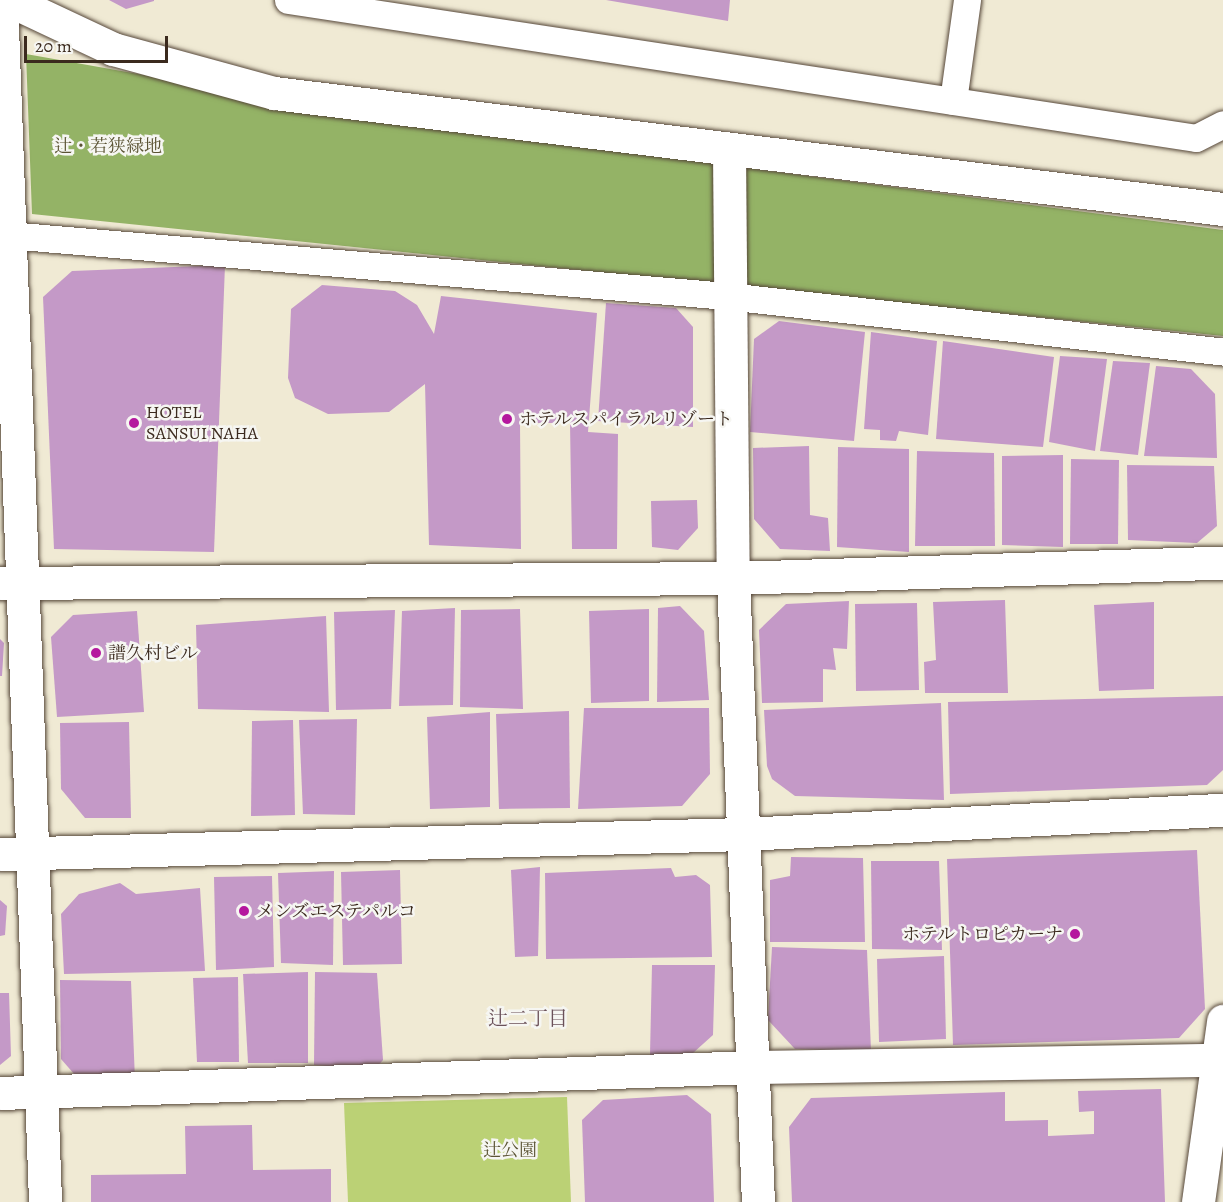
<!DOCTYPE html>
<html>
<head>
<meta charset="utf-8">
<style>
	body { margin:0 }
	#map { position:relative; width:1223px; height:1202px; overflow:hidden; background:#f0ead4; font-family:Alegreya,"Noto Serif JP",serif }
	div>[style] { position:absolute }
	.green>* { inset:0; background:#bbd175 }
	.forest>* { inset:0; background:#94b366 }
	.building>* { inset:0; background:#c499c7 }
	.roads { filter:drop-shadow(0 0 2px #564739) drop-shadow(0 0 2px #564739) }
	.lane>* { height:27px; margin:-13.5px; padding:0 13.5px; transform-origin:13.5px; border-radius:13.5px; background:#fff }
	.street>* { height:33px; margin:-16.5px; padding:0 16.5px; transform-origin:16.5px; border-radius:16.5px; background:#fff }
	.secondary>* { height:33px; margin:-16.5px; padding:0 16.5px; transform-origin:16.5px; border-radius:16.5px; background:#fff }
	.dots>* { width:16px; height:16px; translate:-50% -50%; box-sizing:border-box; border:3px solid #f6f6f2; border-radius:50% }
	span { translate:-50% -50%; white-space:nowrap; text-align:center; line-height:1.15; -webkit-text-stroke:5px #f6f6f2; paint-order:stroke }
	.park-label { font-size:18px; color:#5b5434 }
	.poi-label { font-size:18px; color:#3b2a1e }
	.left { translate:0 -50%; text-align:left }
	.right { translate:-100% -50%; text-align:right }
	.neighbourhood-label { font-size:20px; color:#6b5159 }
	.scale { position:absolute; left:24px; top:36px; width:144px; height:27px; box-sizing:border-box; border:3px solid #3b2a1e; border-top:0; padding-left:8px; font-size:18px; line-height:21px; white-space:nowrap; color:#3b2a1e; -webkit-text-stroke:4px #f6f6f2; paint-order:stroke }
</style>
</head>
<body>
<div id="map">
	<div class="green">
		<i style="clip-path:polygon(567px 1097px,571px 1202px,348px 1202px,344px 1103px)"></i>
	</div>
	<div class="forest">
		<i style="clip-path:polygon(26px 54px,446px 129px,1223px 230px,1223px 336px,32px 214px)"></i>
	</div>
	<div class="building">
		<i style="clip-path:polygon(109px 0,154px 0,154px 1px,126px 9px)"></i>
		<i style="clip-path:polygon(606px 0,730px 0,728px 21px)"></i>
		<i style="clip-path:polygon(225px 265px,214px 552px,54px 549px,43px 297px,72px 271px)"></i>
		<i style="clip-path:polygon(322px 285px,395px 291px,417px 305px,434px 334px,441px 296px,597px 313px,588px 432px,618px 434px,617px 549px,572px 549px,570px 423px,520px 423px,521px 549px,429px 545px,425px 384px,389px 412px,328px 414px,295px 398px,288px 378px,291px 309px)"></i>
		<i style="clip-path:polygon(606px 303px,676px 308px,693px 327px,693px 427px,598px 421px)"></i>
		<i style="clip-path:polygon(779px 321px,865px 332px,854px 441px,750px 432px,754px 339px)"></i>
		<i style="clip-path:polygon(871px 332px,937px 341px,928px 435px,899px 431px,896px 441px,880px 440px,880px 430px,864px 429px)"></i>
		<i style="clip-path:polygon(943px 341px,1054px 357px,1043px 447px,936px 439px)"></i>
		<i style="clip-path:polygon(1060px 356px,1107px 359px,1095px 451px,1049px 442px)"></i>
		<i style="clip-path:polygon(1113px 361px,1150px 363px,1138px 455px,1100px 451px)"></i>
		<i style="clip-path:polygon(1156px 366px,1191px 369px,1215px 394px,1217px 458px,1144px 456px)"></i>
		<i style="clip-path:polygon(809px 446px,810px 515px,828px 518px,830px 551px,780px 549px,754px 519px,753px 448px)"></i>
		<i style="clip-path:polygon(838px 447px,909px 449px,909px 552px,837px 547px)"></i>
		<i style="clip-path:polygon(917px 451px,994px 453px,995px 546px,915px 546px)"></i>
		<i style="clip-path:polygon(1063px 455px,1063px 547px,1002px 545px,1002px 456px)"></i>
		<i style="clip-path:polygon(1071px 459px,1119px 460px,1118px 544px,1070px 544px)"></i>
		<i style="clip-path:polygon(1127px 465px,1214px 466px,1217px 526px,1197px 543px,1128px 540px)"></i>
		<i style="clip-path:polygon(697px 500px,698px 528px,678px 550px,652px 547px,651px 501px)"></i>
		<i style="clip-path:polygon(1005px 600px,1008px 693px,925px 693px,924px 662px,936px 660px,933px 602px)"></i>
		<i style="clip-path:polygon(849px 601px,847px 649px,833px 648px,836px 670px,823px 669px,823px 702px,762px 703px,759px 630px,786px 604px)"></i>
		<i style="clip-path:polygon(1154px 602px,1154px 689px,1099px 691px,1094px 605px)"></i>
		<i style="clip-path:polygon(917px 603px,919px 690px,856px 691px,855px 604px)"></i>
		<i style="clip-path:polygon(680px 606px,704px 631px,709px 700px,657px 702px,658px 608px)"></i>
		<i style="clip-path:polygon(455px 608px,453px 705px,399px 706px,402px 611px)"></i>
		<i style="clip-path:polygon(520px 609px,523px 709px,460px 707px,461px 610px)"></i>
		<i style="clip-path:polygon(649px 609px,649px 701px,591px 703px,589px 611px)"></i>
		<i style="clip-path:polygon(395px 610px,391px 709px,336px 710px,334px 612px)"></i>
		<i style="clip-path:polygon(137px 611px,144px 712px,57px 717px,51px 637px,73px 615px)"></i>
		<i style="clip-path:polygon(326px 616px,329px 712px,198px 709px,196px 625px)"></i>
		<i style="clip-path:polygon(0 639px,4px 643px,2px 676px,0 676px)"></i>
		<i style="clip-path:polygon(1223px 696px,1223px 770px,1207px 785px,950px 794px,948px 702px)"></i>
		<i style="clip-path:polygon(941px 703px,944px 800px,795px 796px,772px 779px,767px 766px,764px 710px)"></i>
		<i style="clip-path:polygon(584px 708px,709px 708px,710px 774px,682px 806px,578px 809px)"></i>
		<i style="clip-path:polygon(569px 711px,570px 808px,499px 809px,496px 714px)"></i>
		<i style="clip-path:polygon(490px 712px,490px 807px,430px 809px,427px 717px)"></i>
		<i style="clip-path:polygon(357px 719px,355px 815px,303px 814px,299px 720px)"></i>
		<i style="clip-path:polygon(293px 720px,295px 815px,251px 816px,252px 721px)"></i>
		<i style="clip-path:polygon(129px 722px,131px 818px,85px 818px,61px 789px,60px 723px)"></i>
		<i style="clip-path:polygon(1197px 850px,1205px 1009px,1179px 1038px,953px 1045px,947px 859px)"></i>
		<i style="clip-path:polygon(791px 857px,863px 858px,865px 942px,770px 942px,770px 880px,790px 876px)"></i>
		<i style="clip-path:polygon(871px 861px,939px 861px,942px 950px,872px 949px)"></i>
		<i style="clip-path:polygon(540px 867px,538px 956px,515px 957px,511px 870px)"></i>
		<i style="clip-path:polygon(671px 868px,675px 877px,696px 875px,710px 885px,712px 957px,546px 959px,545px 873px)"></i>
		<i style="clip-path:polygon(400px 870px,402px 964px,343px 965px,341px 872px)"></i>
		<i style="clip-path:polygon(334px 871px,333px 965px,281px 963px,278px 873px)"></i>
		<i style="clip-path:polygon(272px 876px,274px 967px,216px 970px,214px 877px)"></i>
		<i style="clip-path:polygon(120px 883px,136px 894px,200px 888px,205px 971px,64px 974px,61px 914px,79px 894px)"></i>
		<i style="clip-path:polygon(0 900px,7px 906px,5px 935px,0 936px)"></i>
		<i style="clip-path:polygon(772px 947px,867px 950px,871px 1051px,795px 1049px,768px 1020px)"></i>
		<i style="clip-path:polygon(944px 956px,946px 1039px,879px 1042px,877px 959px)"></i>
		<i style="clip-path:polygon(652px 965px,715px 965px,713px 1035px,693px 1053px,650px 1055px)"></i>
		<i style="clip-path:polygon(308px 972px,308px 1063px,248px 1063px,243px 974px)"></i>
		<i style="clip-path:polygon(315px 972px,377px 973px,383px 1060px,374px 1070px,314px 1065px)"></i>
		<i style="clip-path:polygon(238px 977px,239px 1062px,197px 1062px,193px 978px)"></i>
		<i style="clip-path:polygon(60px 980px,131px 981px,135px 1080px,82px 1083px,61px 1059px)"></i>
		<i style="clip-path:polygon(0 993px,9px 993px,11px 1056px,0 1065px)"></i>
		<i style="clip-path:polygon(1161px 1089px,1165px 1202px,792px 1202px,789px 1127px,811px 1098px,1005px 1092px,1005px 1121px,1048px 1120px,1048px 1136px,1094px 1134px,1094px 1111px,1079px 1112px,1078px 1091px)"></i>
		<i style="clip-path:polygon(687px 1095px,711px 1114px,714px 1202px,585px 1202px,582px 1120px,603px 1100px)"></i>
		<i style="clip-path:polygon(252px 1125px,253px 1170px,331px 1169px,331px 1202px,91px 1202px,91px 1175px,186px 1174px,185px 1126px)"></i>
	</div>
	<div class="roads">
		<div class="lane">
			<i style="left:288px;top:0;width:918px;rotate:8.64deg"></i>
			<i style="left:1196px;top:138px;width:30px;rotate:-27deg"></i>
			<i style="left:953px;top:101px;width:102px;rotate:-82.1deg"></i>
			<i style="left:8px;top:235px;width:722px;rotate:4.85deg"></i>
			<i style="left:727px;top:296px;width:499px;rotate:6.4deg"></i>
		</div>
		<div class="street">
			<i style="left:1px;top:0;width:1203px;rotate:87.9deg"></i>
			<i style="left:729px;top:151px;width:427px;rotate:89.5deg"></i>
			<i style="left:733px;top:578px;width:625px;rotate:87.71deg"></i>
			<i style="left:0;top:583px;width:733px;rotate:-0.39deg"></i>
			<i style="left:733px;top:578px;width:490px;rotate:-1.8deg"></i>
			<i style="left:0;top:854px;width:744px;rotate:-1.54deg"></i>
			<i style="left:744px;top:834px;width:480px;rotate:-2.9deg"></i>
			<i style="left:0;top:1093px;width:757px;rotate:-1.97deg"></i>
			<i style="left:757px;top:1067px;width:461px;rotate:-0.9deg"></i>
			<i style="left:1198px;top:1202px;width:183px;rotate:-82.1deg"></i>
		</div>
		<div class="secondary">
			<i style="left:9px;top:0;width:115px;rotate:25.2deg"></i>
			<i style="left:113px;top:49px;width:167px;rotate:15.3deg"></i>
			<i style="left:274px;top:93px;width:956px;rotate:6.97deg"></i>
		</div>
	</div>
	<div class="dots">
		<i style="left:507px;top:419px;background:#b5179e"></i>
		<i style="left:134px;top:423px;background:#b5179e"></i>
		<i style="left:96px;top:653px;background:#b5179e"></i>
		<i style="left:244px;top:911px;background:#b5179e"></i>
		<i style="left:1075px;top:934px;background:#b5179e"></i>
	</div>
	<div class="park-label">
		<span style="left:108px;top:146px">辻・若狭緑地</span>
		<span style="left:510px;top:1150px">辻公園</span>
	</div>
	<div class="poi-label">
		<span class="left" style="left:146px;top:423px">HOTEL<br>SANSUI NAHA</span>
		<span class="left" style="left:519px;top:419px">ホテルスパイラルリゾート</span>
		<span class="left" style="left:108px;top:653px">譜久村ビル</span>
		<span class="left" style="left:256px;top:911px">メンズエステパルコ</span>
		<span class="right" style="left:1063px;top:934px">ホテルトロピカーナ</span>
	</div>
	<div class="neighbourhood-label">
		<span style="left:528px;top:1018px">辻二丁目</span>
	</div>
	<div class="scale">20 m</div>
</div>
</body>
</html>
